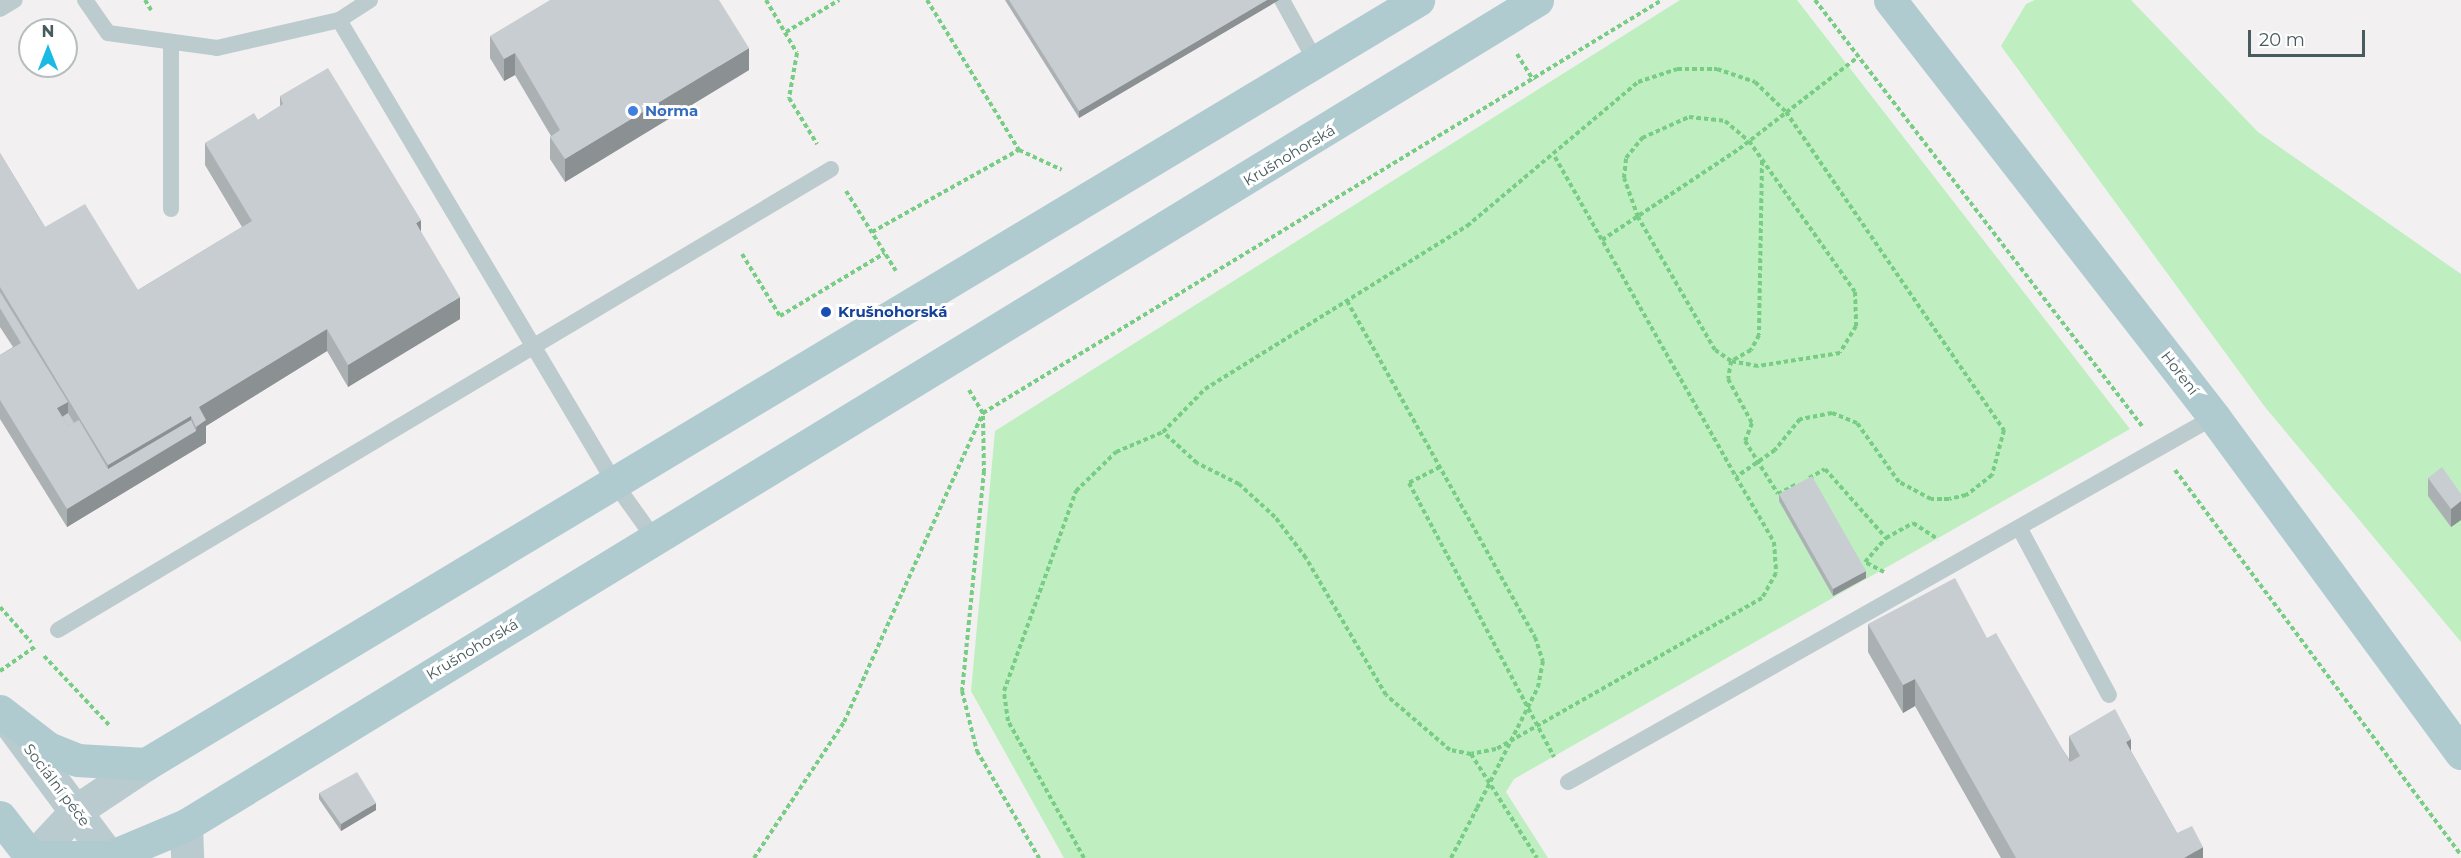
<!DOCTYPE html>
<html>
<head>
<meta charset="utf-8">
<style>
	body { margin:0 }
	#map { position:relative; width:2461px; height:858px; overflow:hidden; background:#f2f0f1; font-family:Montserrat,sans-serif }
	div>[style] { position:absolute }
	.green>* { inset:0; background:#bfefc0 }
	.path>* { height:4px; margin-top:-2px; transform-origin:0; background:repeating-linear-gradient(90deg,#77cd83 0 4.5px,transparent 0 7.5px) }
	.lane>* { height:16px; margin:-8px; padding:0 8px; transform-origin:8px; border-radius:8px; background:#bccbcd }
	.secondary>* { height:33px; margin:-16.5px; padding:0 16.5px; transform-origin:16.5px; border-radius:16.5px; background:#b9cbcf }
	.primary>* { height:33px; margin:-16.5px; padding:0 16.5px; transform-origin:16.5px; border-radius:16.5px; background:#b0cbcf }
	.path-bridge>* { height:4px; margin-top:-2px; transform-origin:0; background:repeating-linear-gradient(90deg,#77cd83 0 4.5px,transparent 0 7.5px) }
	.wall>* { inset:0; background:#abb0b3 }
	.shaded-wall>* { inset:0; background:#8b9092 }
	.building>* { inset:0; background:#c7cdd0 }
	.dots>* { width:16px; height:16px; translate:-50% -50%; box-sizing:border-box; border:3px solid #fff; border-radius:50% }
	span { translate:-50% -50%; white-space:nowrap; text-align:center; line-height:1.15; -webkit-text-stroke:6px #fff; paint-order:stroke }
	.shop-label { font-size:15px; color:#366cbe; font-weight:700 }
	.left { translate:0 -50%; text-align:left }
	.street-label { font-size:15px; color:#485b5e }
	.transit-label { font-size:15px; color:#164399; font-weight:700 }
	.north { position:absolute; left:18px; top:18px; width:60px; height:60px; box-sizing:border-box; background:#fff; border:2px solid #b6bdbf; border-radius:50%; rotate:0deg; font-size:16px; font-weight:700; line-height:24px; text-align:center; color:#485b5e }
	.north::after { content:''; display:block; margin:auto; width:21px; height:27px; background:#1abbe3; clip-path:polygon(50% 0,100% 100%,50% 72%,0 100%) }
	.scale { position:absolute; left:2248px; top:30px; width:117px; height:27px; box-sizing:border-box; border:3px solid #485b5e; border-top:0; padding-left:8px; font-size:18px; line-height:21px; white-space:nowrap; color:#485b5e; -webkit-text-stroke:4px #fff; paint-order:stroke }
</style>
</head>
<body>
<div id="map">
	<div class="green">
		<i style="clip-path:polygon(1680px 0,1797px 0,2130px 429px,1514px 779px,1506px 792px,1548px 858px,1064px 858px,971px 691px,995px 431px)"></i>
		<i style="clip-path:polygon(2035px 0,2131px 0,2258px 132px,2461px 274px,2461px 642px,2265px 407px,2001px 46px,2026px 4px)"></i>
	</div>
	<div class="path">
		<i style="left:145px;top:0;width:12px;rotate:59deg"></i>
		<i style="left:766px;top:0;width:61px;rotate:59.7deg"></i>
		<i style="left:797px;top:53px;width:46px;rotate:100.1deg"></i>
		<i style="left:789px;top:98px;width:54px;rotate:58.7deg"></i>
		<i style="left:927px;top:0;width:176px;rotate:58.5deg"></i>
		<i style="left:1019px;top:150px;width:47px;rotate:24.9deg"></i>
		<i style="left:1815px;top:0;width:537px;rotate:52.49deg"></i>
		<i style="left:786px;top:32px;width:62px;rotate:-31.1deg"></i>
		<i style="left:1517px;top:54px;width:31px;rotate:58deg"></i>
		<i style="left:1689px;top:117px;width:36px;rotate:6deg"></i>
		<i style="left:1725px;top:121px;width:31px;rotate:40deg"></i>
		<i style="left:1749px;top:141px;width:184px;rotate:54.9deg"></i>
		<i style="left:1855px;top:292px;width:34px;rotate:88deg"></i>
		<i style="left:1856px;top:326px;width:31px;rotate:121deg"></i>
		<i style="left:1840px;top:353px;width:83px;rotate:171deg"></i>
		<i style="left:1758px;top:366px;width:27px;rotate:-170deg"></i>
		<i style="left:1731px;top:361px;width:19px;rotate:-145deg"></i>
		<i style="left:1715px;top:350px;width:154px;rotate:-120.1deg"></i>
		<i style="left:1638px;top:217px;width:41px;rotate:-109.7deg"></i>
		<i style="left:1624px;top:178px;width:20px;rotate:-84deg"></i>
		<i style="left:1626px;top:158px;width:26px;rotate:-51deg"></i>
		<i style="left:1642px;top:138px;width:51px;rotate:-24.1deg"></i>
		<i style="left:1555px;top:157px;width:368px;rotate:60.5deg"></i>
		<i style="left:1736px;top:477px;width:75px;rotate:59.7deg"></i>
		<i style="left:1774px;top:542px;width:31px;rotate:86deg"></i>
		<i style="left:1776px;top:573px;width:29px;rotate:119deg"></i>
		<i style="left:1762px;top:598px;width:306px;rotate:150.4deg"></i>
		<i style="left:1496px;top:749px;width:25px;rotate:169deg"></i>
		<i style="left:1471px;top:754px;width:21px;rotate:-169deg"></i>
		<i style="left:1450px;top:750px;width:84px;rotate:-139.3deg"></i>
		<i style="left:1386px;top:695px;width:159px;rotate:-120.3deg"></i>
		<i style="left:1306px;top:558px;width:51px;rotate:-127.1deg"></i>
		<i style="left:1275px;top:517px;width:49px;rotate:-137.5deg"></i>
		<i style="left:1239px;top:484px;width:47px;rotate:-153.4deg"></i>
		<i style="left:1197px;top:463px;width:46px;rotate:-137.6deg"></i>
		<i style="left:1163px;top:432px;width:60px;rotate:-45.7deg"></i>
		<i style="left:1205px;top:389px;width:309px;rotate:-31.9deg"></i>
		<i style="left:1467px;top:226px;width:224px;rotate:-40.1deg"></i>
		<i style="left:1638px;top:82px;width:41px;rotate:-18.4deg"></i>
		<i style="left:1677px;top:69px;width:40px"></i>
		<i style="left:1717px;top:69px;width:40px;rotate:18.9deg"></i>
		<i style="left:1755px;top:82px;width:43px;rotate:44.1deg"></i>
		<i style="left:1786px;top:112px;width:386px;rotate:55.6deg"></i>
		<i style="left:2004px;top:430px;width:47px;rotate:104.9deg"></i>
		<i style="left:1992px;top:475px;width:33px;rotate:142deg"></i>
		<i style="left:1966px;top:495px;width:17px;rotate:167deg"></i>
		<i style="left:1949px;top:499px;width:18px;rotate:180deg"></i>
		<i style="left:1931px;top:499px;width:36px;rotate:-152deg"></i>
		<i style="left:1899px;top:482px;width:72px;rotate:-125.4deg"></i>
		<i style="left:1857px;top:423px;width:27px;rotate:-158deg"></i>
		<i style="left:1832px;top:413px;width:33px;rotate:169deg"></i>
		<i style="left:1800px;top:419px;width:40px;rotate:129deg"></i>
		<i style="left:1775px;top:450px;width:47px;rotate:145.3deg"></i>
		<i style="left:1762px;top:161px;width:174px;rotate:91deg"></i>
		<i style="left:1759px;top:335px;width:17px;rotate:118deg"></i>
		<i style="left:1751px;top:350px;width:23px;rotate:151deg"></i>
		<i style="left:1731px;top:361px;width:18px;rotate:99deg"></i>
		<i style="left:1728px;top:379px;width:50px;rotate:61.4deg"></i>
		<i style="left:1752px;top:423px;width:19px;rotate:111deg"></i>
		<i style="left:1745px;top:441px;width:62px;rotate:58.1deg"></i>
		<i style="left:1778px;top:494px;width:21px;rotate:-28deg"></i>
		<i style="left:846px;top:191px;width:94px;rotate:58deg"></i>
		<i style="left:872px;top:232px;width:168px;rotate:-29.2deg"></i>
		<i style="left:1602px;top:240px;width:164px;rotate:-33.6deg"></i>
		<i style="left:1739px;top:149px;width:150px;rotate:-37.7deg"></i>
		<i style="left:742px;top:254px;width:73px;rotate:58.5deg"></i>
		<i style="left:780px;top:316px;width:122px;rotate:-31deg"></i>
		<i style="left:1347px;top:301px;width:385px;rotate:60.8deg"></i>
		<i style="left:1535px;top:637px;width:25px;rotate:72deg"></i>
		<i style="left:1543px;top:661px;width:26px;rotate:101deg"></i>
		<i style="left:969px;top:390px;width:27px;rotate:59deg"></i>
		<i style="left:983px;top:413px;width:795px;rotate:-31.31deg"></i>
		<i style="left:983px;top:416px;width:55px;rotate:89deg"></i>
		<i style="left:984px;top:471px;width:221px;rotate:95.7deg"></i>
		<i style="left:962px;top:691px;width:62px;rotate:76deg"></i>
		<i style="left:977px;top:751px;width:124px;rotate:59.9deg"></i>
		<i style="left:1440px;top:467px;width:35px;rotate:153deg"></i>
		<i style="left:1409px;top:483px;width:310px;rotate:62.1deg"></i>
		<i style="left:2175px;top:470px;width:480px;rotate:53.4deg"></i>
		<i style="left:1809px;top:478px;width:18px;rotate:-29deg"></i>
		<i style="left:1825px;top:469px;width:92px;rotate:48.5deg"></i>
		<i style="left:1884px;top:572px;width:21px;rotate:-152deg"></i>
		<i style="left:1865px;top:562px;width:32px;rotate:-49deg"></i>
		<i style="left:1886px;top:538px;width:31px;rotate:-29deg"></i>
		<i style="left:1913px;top:523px;width:30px;rotate:33deg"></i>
		<i style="left:0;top:607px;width:47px;rotate:48.5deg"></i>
		<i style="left:44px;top:656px;width:95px;rotate:46.7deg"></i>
		<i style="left:0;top:671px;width:44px;rotate:-34.8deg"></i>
		<i style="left:1471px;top:754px;width:123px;rotate:57.6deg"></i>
		<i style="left:754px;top:858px;width:163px;rotate:-56.5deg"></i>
		<i style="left:844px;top:722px;width:339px;rotate:-65.8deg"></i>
		<i style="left:1084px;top:858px;width:157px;rotate:-119deg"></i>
		<i style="left:1008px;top:721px;width:30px;rotate:-98deg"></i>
		<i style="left:1004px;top:691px;width:213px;rotate:-70.2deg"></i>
		<i style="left:1076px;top:491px;width:56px;rotate:-44.3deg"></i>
		<i style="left:1116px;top:452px;width:51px;rotate:-23.1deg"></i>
		<i style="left:1451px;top:858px;width:56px;rotate:-62.5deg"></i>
	</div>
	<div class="lane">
		<i style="left:85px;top:0;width:40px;rotate:55.1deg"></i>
		<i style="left:108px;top:33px;width:110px;rotate:7.8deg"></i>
		<i style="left:217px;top:48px;width:125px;rotate:-12.9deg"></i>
		<i style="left:370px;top:0;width:37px;rotate:147deg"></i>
		<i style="left:339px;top:20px;width:541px;rotate:59.22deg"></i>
		<i style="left:616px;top:485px;width:65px;rotate:54.4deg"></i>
		<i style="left:1282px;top:0;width:71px;rotate:61.3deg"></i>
		<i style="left:0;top:9px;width:17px;rotate:-31deg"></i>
		<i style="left:171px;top:42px;width:167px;rotate:90deg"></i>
		<i style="left:2021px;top:531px;width:186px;rotate:61.8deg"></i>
		<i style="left:58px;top:630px;width:900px;rotate:-30.81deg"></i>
		<i style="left:1568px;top:782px;width:742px;rotate:-29.47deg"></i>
	</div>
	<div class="secondary">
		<i style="left:13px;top:727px;width:163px;rotate:53.5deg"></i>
		<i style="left:186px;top:825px;width:33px;rotate:88deg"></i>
		<i style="left:32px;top:858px;width:66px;rotate:-46.8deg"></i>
		<i style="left:77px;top:810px;width:83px;rotate:-33.7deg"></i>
	</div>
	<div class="primary">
		<i style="left:1890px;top:0;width:528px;rotate:52.15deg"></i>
		<i style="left:2214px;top:417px;width:417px;rotate:53.7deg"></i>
		<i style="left:0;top:711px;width:61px;rotate:37.6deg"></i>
		<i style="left:48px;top:748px;width:31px;rotate:22deg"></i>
		<i style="left:77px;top:760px;width:69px;rotate:3.3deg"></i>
		<i style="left:146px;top:764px;width:1484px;rotate:-30.99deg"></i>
		<i style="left:0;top:817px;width:51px;rotate:52.2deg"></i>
		<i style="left:31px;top:857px;width:79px"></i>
		<i style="left:110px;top:857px;width:82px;rotate:-22.8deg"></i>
		<i style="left:186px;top:825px;width:1583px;rotate:-31.41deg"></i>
	</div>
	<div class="path-bridge">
		<i style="left:1477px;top:808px;width:136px;rotate:-63.2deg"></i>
	</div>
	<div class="wall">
		<i style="clip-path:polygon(1005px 0,1279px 0,1079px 118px)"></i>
		<i style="clip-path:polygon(490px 36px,749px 70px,565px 182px,550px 159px,550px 137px,551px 136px,515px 75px,504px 81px,490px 58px)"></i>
		<i style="clip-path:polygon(280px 96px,421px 232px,460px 319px,348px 387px,327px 351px,206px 426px,206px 443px,196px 449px,67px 527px,0 419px,0 355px,13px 347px,0 327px,0 153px,45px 227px,138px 290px,242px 227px,205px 165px,205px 143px,258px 120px,280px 106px)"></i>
		<i style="clip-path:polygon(2428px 478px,2461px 494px,2461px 520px,2451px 527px,2428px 496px)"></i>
		<i style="clip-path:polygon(1779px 494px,1866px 578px,1833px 596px,1779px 501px)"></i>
		<i style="clip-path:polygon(1868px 624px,1987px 638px,2069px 759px,2069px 736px,2131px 751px,2177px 833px,2203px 858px,2001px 858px,1915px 706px,1903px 713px,1868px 652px)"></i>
		<i style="clip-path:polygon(319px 793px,376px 810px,341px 831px,319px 799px)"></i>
	</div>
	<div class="shaded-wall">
		<i style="clip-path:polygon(1267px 0,1279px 0,1079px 118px,1079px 111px)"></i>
		<i style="clip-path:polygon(749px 48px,749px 70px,565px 182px,565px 159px)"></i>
		<i style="clip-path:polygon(515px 53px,515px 75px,504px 81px,504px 59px)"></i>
		<i style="clip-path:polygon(421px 220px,421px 242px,416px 223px)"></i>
		<i style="clip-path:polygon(460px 297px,460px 319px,348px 387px,348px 365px)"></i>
		<i style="clip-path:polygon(327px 329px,327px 351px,206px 426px,206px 443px,196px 449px,67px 527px,67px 509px,108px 484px,108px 465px,191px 416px,191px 434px,196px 431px,199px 407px)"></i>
		<i style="clip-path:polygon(68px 402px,68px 420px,57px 426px,57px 408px)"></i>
		<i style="clip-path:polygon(2461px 501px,2461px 520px,2451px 527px,2451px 509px)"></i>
		<i style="clip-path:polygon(1866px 571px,1866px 578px,1833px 596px,1833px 589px)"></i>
		<i style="clip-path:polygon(1915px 679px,1915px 706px,1903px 713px,1903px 685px)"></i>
		<i style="clip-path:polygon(2131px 739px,2131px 767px,2126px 742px)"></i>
		<i style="clip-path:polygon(376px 803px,376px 810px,341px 831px,341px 824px)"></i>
		<i style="clip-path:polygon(2203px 847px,2203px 858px,2184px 858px)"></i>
	</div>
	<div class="building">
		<i style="clip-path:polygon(550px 0,719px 0,749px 48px,565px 159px,550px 137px,560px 130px,515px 53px,504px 59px,490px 36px)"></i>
		<i style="clip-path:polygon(1009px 0,1267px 0,1079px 111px)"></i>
		<i style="clip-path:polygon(328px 68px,421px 220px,416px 223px,460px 297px,348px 365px,327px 329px,199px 407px,206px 420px,196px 427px,191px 416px,108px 465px,0 287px,0 153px,45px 227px,85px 204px,138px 290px,252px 221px,205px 143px,254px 113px,258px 120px,283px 104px,280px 96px)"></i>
		<i style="clip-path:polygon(0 292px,68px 402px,57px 408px,68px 426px,79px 420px,108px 469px,191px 420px,196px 431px,67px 509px,0 400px,0 355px,21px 343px,0 308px)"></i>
		<i style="clip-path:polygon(68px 413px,74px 423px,68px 426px,62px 417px)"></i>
		<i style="clip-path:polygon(2442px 467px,2461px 494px,2461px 501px,2451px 509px,2428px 478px)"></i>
		<i style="clip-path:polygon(1812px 476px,1866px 571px,1833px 589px,1779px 494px)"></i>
		<i style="clip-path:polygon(1955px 578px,1987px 638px,1996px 633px,2070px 762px,2080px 756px,2069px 736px,2115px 709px,2131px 739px,2126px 742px,2177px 833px,2192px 826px,2203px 847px,2184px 858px,2016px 858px,1915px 679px,1903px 685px,1868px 624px)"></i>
		<i style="clip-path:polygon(357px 772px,376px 803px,341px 824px,319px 793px)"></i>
	</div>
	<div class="dots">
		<i style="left:633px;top:111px;background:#3f7fe0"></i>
		<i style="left:826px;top:312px;background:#1a4fb4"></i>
	</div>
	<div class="shop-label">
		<span class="left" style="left:645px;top:111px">Norma</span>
	</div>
	<div class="street-label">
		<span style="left:1289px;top:155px;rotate:-31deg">Krušnohorská</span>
		<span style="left:2180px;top:373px;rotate:52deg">Hoření</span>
		<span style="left:472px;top:649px;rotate:-31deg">Krušnohorská</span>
		<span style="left:57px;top:785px;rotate:53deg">Sociální péče</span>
	</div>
	<div class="transit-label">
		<span class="left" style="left:838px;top:312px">Krušnohorská</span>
	</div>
	<div class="north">N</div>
	<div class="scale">20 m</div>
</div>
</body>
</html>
